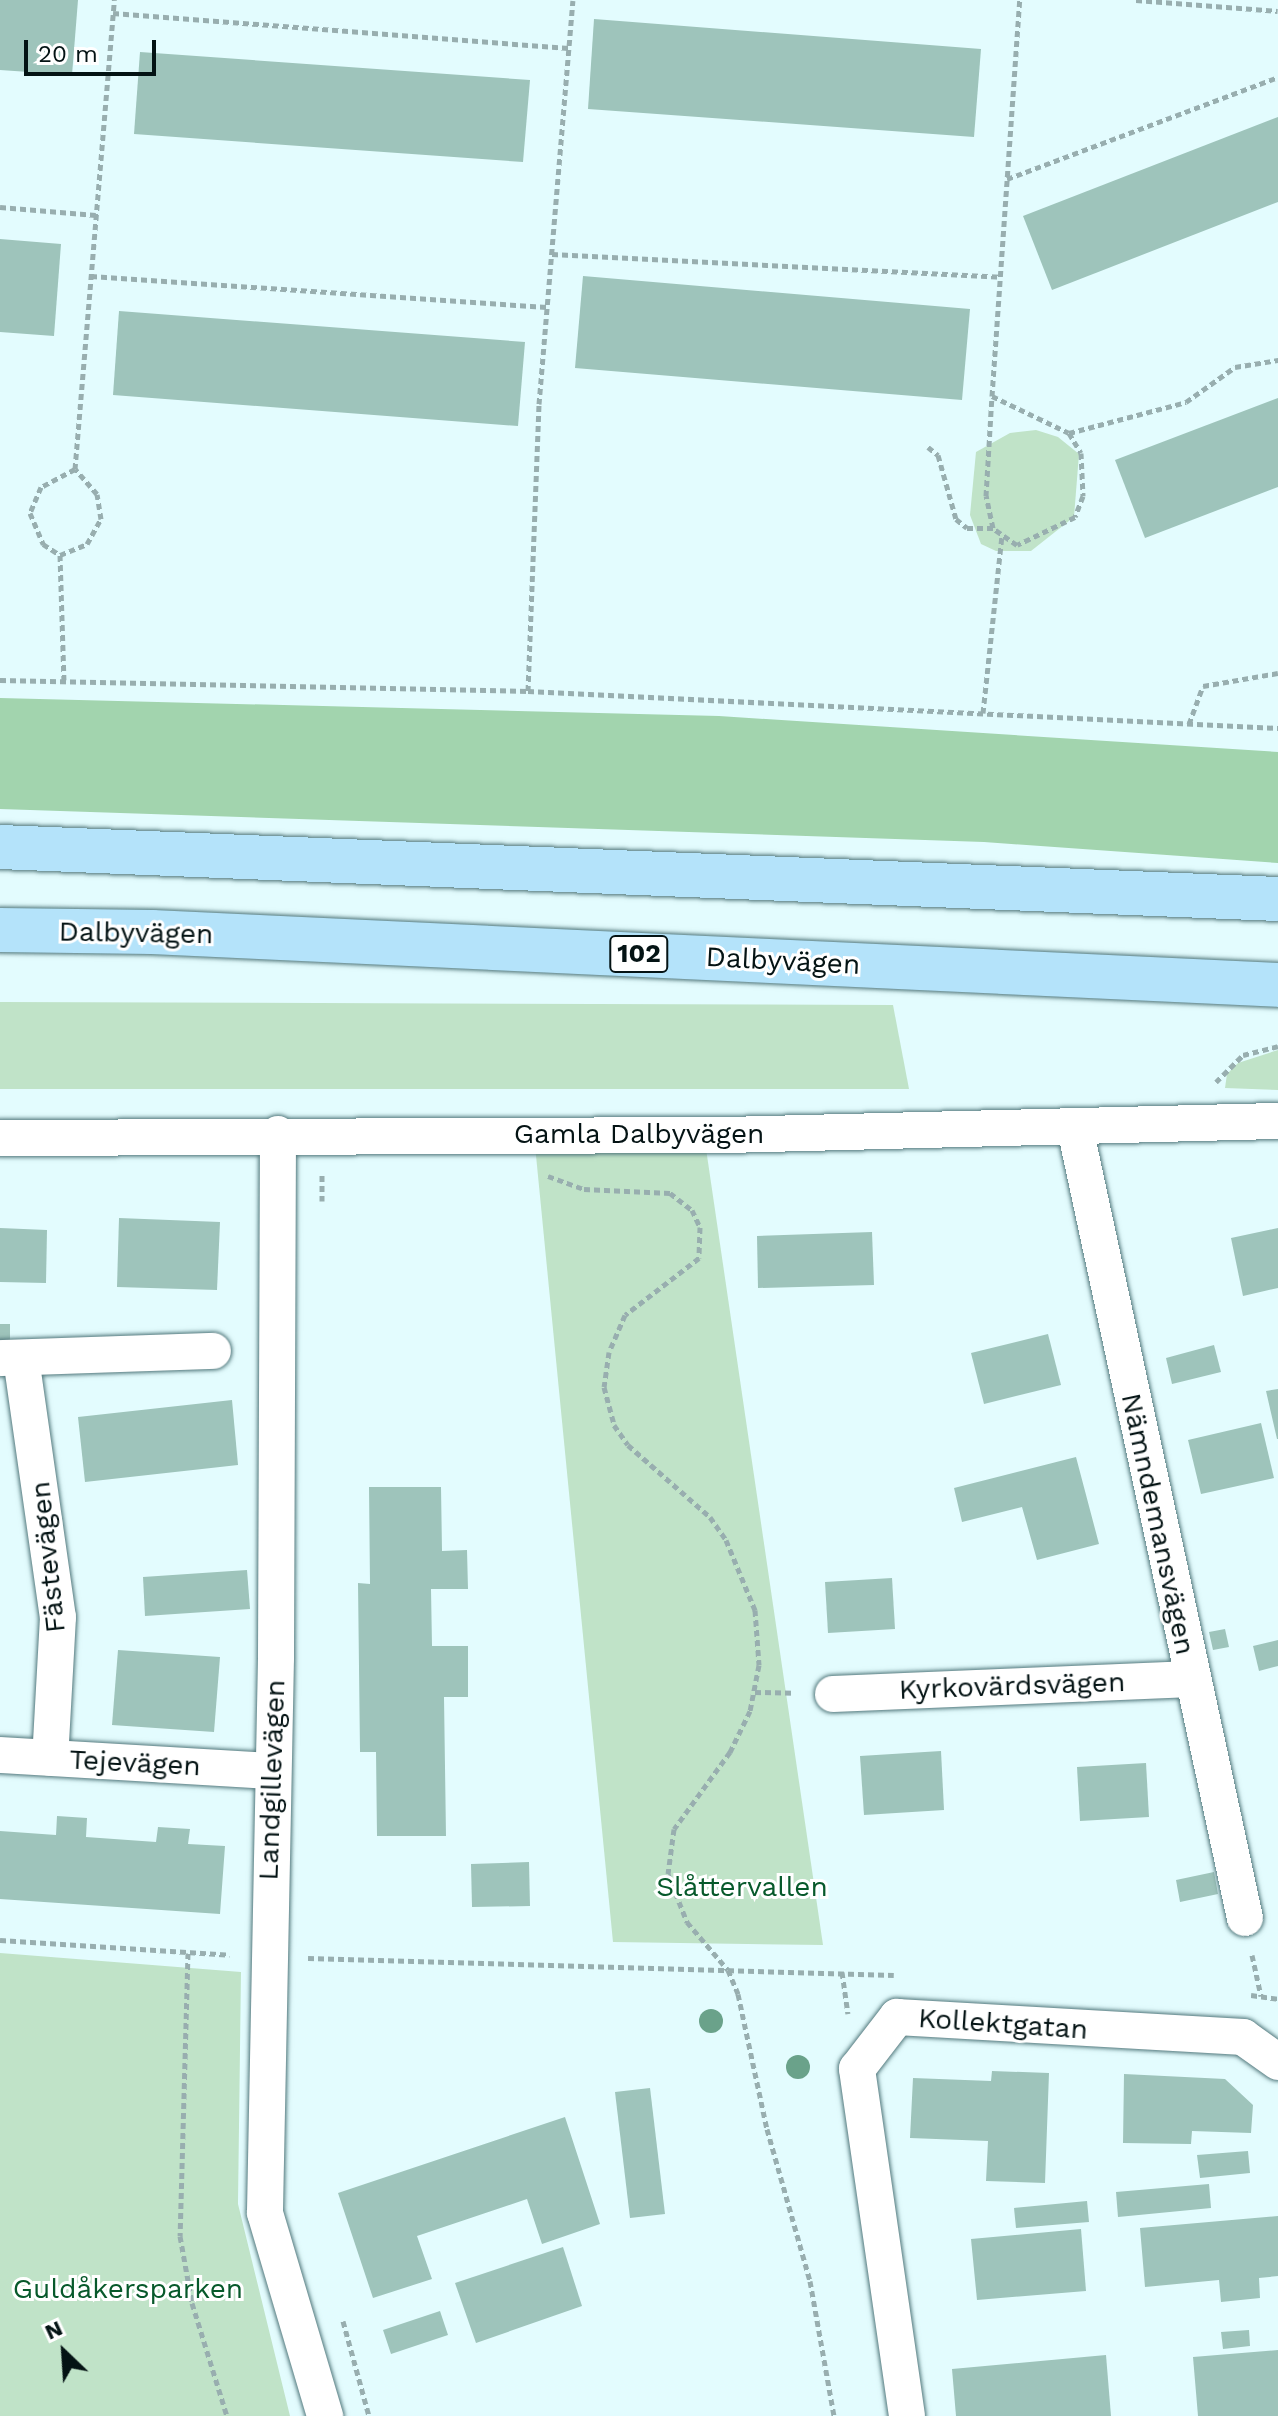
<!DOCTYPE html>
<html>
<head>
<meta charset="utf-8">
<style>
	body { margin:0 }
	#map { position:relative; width:1278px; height:2416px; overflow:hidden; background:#e3fcfe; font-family:"Work Sans",sans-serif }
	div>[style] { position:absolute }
	.green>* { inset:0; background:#c0e3c8 }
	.forest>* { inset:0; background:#a2d4ae }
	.building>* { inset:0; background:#9ec4bb }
	.path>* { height:5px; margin-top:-2.5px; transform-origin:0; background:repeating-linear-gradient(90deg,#98aeaf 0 6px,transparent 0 10px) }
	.roads { filter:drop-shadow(0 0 2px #53797d) drop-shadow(0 0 2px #53797d) }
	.minor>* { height:36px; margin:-18px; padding:0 18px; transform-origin:18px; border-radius:18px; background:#fff }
	.primary>* { height:44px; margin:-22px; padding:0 22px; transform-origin:22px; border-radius:22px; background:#b4e3fa }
	.trees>* { width:24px; height:24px; margin:-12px; border-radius:50%; background:#6aa28a }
	span { translate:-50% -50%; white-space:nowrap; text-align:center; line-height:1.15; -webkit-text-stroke:6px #fff; paint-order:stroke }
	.shield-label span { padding:2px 6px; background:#fff; border:2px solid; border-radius:6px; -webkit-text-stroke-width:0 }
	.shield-label { font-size:26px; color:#041314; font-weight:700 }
	.street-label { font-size:28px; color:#041314 }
	.park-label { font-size:28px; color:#07592b }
	.north { position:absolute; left:24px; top:2312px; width:80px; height:80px; -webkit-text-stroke:6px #fff; paint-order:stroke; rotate:335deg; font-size:22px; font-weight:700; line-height:32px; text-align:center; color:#041314 }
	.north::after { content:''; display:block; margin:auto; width:28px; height:36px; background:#041314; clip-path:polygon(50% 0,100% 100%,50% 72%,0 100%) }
	.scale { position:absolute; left:24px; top:40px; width:132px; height:36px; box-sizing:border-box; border:4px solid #041314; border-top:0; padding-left:10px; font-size:24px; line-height:28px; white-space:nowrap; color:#041314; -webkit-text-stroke:6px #fff; paint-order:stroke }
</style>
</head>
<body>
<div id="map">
	<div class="green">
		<i style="clip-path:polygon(1036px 430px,1058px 437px,1079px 454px,1074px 517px,1031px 551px,996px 551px,981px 544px,970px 515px,976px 452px,1010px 433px)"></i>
		<i style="clip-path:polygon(0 1002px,893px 1005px,909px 1089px,0 1089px)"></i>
		<i style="clip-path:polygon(1278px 1050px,1278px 1090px,1225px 1088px,1227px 1074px,1238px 1063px)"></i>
		<i style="clip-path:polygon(534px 1135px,704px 1135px,823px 1945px,613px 1942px)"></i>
		<i style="clip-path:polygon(0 1953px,241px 1972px,238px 2204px,290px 2416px,0 2416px)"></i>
	</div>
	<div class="forest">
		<i style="clip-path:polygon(0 698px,719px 716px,1278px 752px,1278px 863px,984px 842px,0 809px)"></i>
	</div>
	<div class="building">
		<i style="clip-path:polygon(0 0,78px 0,72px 75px,0 70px)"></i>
		<i style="clip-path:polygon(594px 19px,981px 49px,974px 137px,588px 109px)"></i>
		<i style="clip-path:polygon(140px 52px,530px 80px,523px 162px,134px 134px)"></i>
		<i style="clip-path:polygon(1278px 117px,1278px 202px,1052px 290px,1023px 216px)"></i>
		<i style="clip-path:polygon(0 239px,61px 244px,54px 336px,0 332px)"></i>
		<i style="clip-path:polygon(583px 276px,970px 309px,962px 400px,575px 368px)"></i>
		<i style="clip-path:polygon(119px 311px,525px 342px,518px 426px,113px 395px)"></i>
		<i style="clip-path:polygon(1278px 398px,1278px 487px,1145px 538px,1115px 460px)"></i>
		<i style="clip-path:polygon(119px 1218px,220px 1222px,217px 1290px,117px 1287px)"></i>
		<i style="clip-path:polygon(0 1228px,47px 1230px,46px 1283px,0 1282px)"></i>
		<i style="clip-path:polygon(1278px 1228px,1278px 1288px,1243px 1296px,1231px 1238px)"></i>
		<i style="clip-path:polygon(872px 1232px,874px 1285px,758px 1288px,757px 1236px)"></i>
		<i style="clip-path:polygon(0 1324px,10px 1324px,10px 1342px,0 1342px)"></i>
		<i style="clip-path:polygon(1048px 1334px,1061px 1385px,984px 1404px,971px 1353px)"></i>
		<i style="clip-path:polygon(1214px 1345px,1221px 1372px,1172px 1384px,1166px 1358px)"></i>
		<i style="clip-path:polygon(1278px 1389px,1278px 1439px,1277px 1439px,1266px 1391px)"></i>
		<i style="clip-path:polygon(232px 1400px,238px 1465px,85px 1482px,78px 1417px)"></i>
		<i style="clip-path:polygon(1261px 1423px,1274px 1478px,1201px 1494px,1188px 1440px)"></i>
		<i style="clip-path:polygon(1076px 1457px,1099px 1544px,1037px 1560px,1022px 1507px,962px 1522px,954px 1488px)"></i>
		<i style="clip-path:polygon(369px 1487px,441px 1487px,442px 1551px,467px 1550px,468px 1589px,431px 1589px,432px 1646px,468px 1646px,468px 1697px,444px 1697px,446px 1836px,377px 1836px,376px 1752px,360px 1752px,358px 1583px,370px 1584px)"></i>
		<i style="clip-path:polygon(247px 1570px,250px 1609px,145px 1616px,143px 1577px)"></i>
		<i style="clip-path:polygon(892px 1578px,895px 1629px,828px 1633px,825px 1582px)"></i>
		<i style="clip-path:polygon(1225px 1629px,1229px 1647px,1213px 1650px,1209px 1632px)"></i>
		<i style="clip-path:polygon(1278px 1640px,1278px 1666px,1259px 1671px,1253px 1646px)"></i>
		<i style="clip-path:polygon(118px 1650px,220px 1657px,214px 1732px,112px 1725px)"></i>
		<i style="clip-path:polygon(941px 1751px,944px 1810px,864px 1815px,860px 1756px)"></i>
		<i style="clip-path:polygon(1146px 1763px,1149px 1817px,1080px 1821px,1077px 1767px)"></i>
		<i style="clip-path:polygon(57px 1816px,87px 1818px,86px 1837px,156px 1842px,158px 1827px,190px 1829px,188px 1844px,225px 1846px,220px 1914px,0 1899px,0 1831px,56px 1835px)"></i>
		<i style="clip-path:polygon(529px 1862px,530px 1906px,472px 1907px,471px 1864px)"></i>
		<i style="clip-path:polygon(1214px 1872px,1218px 1894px,1180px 1902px,1176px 1880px)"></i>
		<i style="clip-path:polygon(992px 2071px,1049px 2073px,1045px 2183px,986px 2181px,988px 2141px,910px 2138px,913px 2078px,991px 2081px)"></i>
		<i style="clip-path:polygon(1124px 2074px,1225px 2079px,1253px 2105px,1251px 2133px,1192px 2131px,1191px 2144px,1123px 2143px)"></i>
		<i style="clip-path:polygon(650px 2088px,665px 2214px,630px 2218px,615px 2092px)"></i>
		<i style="clip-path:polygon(565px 2117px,600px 2224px,542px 2244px,527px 2199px,417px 2236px,432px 2279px,373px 2298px,338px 2193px)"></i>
		<i style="clip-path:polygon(1248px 2151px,1250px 2173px,1200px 2178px,1197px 2155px)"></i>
		<i style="clip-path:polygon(1209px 2184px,1211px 2208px,1118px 2217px,1116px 2192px)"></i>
		<i style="clip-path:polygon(1087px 2201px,1089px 2222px,1016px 2228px,1014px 2208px)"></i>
		<i style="clip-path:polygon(1278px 2216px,1278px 2276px,1259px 2278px,1260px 2298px,1221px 2302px,1219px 2280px,1145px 2287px,1140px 2228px)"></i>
		<i style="clip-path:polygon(1081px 2229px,1086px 2291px,977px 2300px,971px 2239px)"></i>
		<i style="clip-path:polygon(563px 2247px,582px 2306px,476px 2343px,455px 2283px)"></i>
		<i style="clip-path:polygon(440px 2311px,448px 2335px,391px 2354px,383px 2330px)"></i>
		<i style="clip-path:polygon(1249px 2330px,1250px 2346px,1223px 2349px,1221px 2332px)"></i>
		<i style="clip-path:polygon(1278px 2350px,1278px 2416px,1198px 2416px,1193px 2357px)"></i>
		<i style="clip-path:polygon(1106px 2355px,1111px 2416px,956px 2416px,952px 2369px)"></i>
	</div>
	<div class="path">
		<i style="left:1136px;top:0;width:142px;rotate:4.4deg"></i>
		<i style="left:113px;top:13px;width:457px;rotate:4.4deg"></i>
		<i style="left:1007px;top:179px;width:290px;rotate:-20.6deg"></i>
		<i style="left:0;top:207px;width:96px;rotate:4.8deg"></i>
		<i style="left:552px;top:254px;width:449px;rotate:2.9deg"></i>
		<i style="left:91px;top:276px;width:457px;rotate:3.9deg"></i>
		<i style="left:992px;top:396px;width:85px;rotate:25.7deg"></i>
		<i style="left:1069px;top:433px;width:23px;rotate:59deg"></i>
		<i style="left:1081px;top:453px;width:43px;rotate:87.3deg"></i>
		<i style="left:1083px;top:496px;width:22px;rotate:111deg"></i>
		<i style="left:1075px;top:517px;width:64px;rotate:154.2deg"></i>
		<i style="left:1017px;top:545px;width:29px;rotate:-145deg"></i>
		<i style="left:993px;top:528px;width:33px;rotate:-102deg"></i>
		<i style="left:986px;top:496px;width:100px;rotate:-86.6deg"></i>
		<i style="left:992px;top:396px;width:397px;rotate:-86deg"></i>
		<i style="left:1069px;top:433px;width:121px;rotate:-14.8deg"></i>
		<i style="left:1186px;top:402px;width:60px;rotate:-35.5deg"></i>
		<i style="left:1235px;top:367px;width:44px;rotate:-9.2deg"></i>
		<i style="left:928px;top:447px;width:13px;rotate:39deg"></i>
		<i style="left:938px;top:455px;width:66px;rotate:74.3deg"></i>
		<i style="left:956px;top:519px;width:14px;rotate:39deg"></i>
		<i style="left:967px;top:528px;width:26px"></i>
		<i style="left:75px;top:469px;width:38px;rotate:152deg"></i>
		<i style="left:41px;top:487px;width:28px;rotate:113deg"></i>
		<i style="left:30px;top:513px;width:34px;rotate:67deg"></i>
		<i style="left:43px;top:544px;width:20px;rotate:33deg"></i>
		<i style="left:60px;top:555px;width:29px;rotate:-22deg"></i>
		<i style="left:87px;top:544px;width:29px;rotate:-61deg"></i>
		<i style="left:101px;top:519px;width:25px;rotate:-99deg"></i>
		<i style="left:97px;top:494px;width:33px;rotate:-131deg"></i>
		<i style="left:75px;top:469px;width:471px;rotate:-85.2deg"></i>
		<i style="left:60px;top:555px;width:125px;rotate:88.2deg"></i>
		<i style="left:0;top:680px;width:528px;rotate:1.19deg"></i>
		<i style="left:528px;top:691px;width:751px;rotate:2.82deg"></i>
		<i style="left:528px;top:691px;width:287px;rotate:-87.8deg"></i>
		<i style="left:539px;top:404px;width:405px;rotate:-85.2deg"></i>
		<i style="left:983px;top:713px;width:179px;rotate:-83.9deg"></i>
		<i style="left:1189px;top:724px;width:40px;rotate:-69.8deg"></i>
		<i style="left:1203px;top:686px;width:76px;rotate:-9.8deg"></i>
		<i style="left:1216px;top:1082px;width:38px;rotate:-45deg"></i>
		<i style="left:1243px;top:1055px;width:36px;rotate:-14deg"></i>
		<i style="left:548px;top:1176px;width:38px;rotate:20deg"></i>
		<i style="left:584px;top:1189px;width:86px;rotate:2.7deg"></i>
		<i style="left:670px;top:1193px;width:28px;rotate:38deg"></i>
		<i style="left:692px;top:1210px;width:19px;rotate:65deg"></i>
		<i style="left:700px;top:1227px;width:31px;rotate:92deg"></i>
		<i style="left:699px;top:1258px;width:93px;rotate:142.4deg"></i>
		<i style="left:625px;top:1315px;width:40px;rotate:113.4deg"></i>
		<i style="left:609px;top:1352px;width:35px;rotate:98deg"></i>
		<i style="left:604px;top:1387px;width:39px;rotate:75deg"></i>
		<i style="left:614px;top:1425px;width:24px;rotate:55deg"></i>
		<i style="left:628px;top:1445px;width:109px;rotate:41.3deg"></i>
		<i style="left:710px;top:1517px;width:28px;rotate:55deg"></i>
		<i style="left:726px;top:1540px;width:76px;rotate:67.5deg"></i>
		<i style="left:755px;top:1610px;width:55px;rotate:85.8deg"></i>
		<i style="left:759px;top:1665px;width:47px;rotate:101.1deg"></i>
		<i style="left:750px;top:1711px;width:46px;rotate:116deg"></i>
		<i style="left:730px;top:1752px;width:95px;rotate:126deg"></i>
		<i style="left:674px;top:1829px;width:45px;rotate:97.6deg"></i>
		<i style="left:668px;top:1874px;width:52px;rotate:68.4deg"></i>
		<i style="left:687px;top:1922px;width:63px;rotate:49.5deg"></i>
		<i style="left:728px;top:1970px;width:26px;rotate:67deg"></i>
		<i style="left:738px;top:1994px;width:138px;rotate:77.9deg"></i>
		<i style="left:767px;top:2129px;width:158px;rotate:74.2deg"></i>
		<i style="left:810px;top:2281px;width:137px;rotate:79.9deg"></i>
		<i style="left:322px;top:1201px;width:26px;rotate:-90deg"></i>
		<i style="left:755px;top:1692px;width:39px;rotate:1deg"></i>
		<i style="left:0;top:1940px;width:230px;rotate:3.7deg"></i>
		<i style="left:188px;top:1953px;width:283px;rotate:91.6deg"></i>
		<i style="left:180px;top:2236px;width:68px;rotate:79.8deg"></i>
		<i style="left:192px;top:2303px;width:118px;rotate:72.8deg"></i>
		<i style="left:1252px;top:1955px;width:42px;rotate:77.6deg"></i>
		<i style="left:308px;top:1958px;width:586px;rotate:1.66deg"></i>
		<i style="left:842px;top:1972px;width:42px;rotate:81.9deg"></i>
		<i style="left:1251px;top:1995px;width:27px;rotate:8deg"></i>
		<i style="left:343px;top:2321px;width:98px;rotate:74.7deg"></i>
	</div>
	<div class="roads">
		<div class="minor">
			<i style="left:1075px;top:1128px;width:808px;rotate:77.86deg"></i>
			<i style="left:278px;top:1134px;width:524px;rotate:90.22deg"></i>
			<i style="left:276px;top:1658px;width:555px;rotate:91.14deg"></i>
			<i style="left:265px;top:2213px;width:212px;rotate:73.5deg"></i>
			<i style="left:0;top:1138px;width:727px;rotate:-0.24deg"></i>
			<i style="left:727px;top:1135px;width:551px;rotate:-1.46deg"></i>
			<i style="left:0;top:1358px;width:213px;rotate:-1.9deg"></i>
			<i style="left:21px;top:1358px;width:262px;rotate:81.9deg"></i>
			<i style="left:58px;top:1617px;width:141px;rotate:93.2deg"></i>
			<i style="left:833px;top:1694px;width:359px;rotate:-2.4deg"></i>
			<i style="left:0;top:1755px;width:270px;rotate:3.4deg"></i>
			<i style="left:907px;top:2416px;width:351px;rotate:-98.2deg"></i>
			<i style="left:857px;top:2069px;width:66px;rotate:-52.4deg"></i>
			<i style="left:897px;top:2017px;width:347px;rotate:3.3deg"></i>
			<i style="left:1243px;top:2037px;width:43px;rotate:35.5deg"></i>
		</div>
		<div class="primary">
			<i style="left:0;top:847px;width:1279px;rotate:2.33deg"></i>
			<i style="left:0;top:930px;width:152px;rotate:0.8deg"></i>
			<i style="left:152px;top:932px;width:1127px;rotate:2.69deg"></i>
		</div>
	</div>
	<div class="trees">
		<i style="left:711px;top:2021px"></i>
		<i style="left:798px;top:2067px"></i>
	</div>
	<div class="shield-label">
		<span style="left:639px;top:954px">102</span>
	</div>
	<div class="street-label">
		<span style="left:136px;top:933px;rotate:1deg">Dalbyvägen</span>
		<span style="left:783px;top:961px;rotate:3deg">Dalbyvägen</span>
		<span style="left:639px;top:1134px">Gamla Dalbyvägen</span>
		<span style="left:1158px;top:1524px;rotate:78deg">Nämndemansvägen</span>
		<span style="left:48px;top:1557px;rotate:-96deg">Fästevägen</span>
		<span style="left:1012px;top:1686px;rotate:-2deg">Kyrkovärdsvägen</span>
		<span style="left:135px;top:1763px;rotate:3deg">Tejevägen</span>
		<span style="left:272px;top:1780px;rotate:-88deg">Landgillevägen</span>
		<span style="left:1003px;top:2024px;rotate:4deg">Kollektgatan</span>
	</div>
	<div class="park-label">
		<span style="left:742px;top:1887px">Slåttervallen</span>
		<span style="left:128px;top:2289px">Guldåkersparken</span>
	</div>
	<div class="north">N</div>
	<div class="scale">20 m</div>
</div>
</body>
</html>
